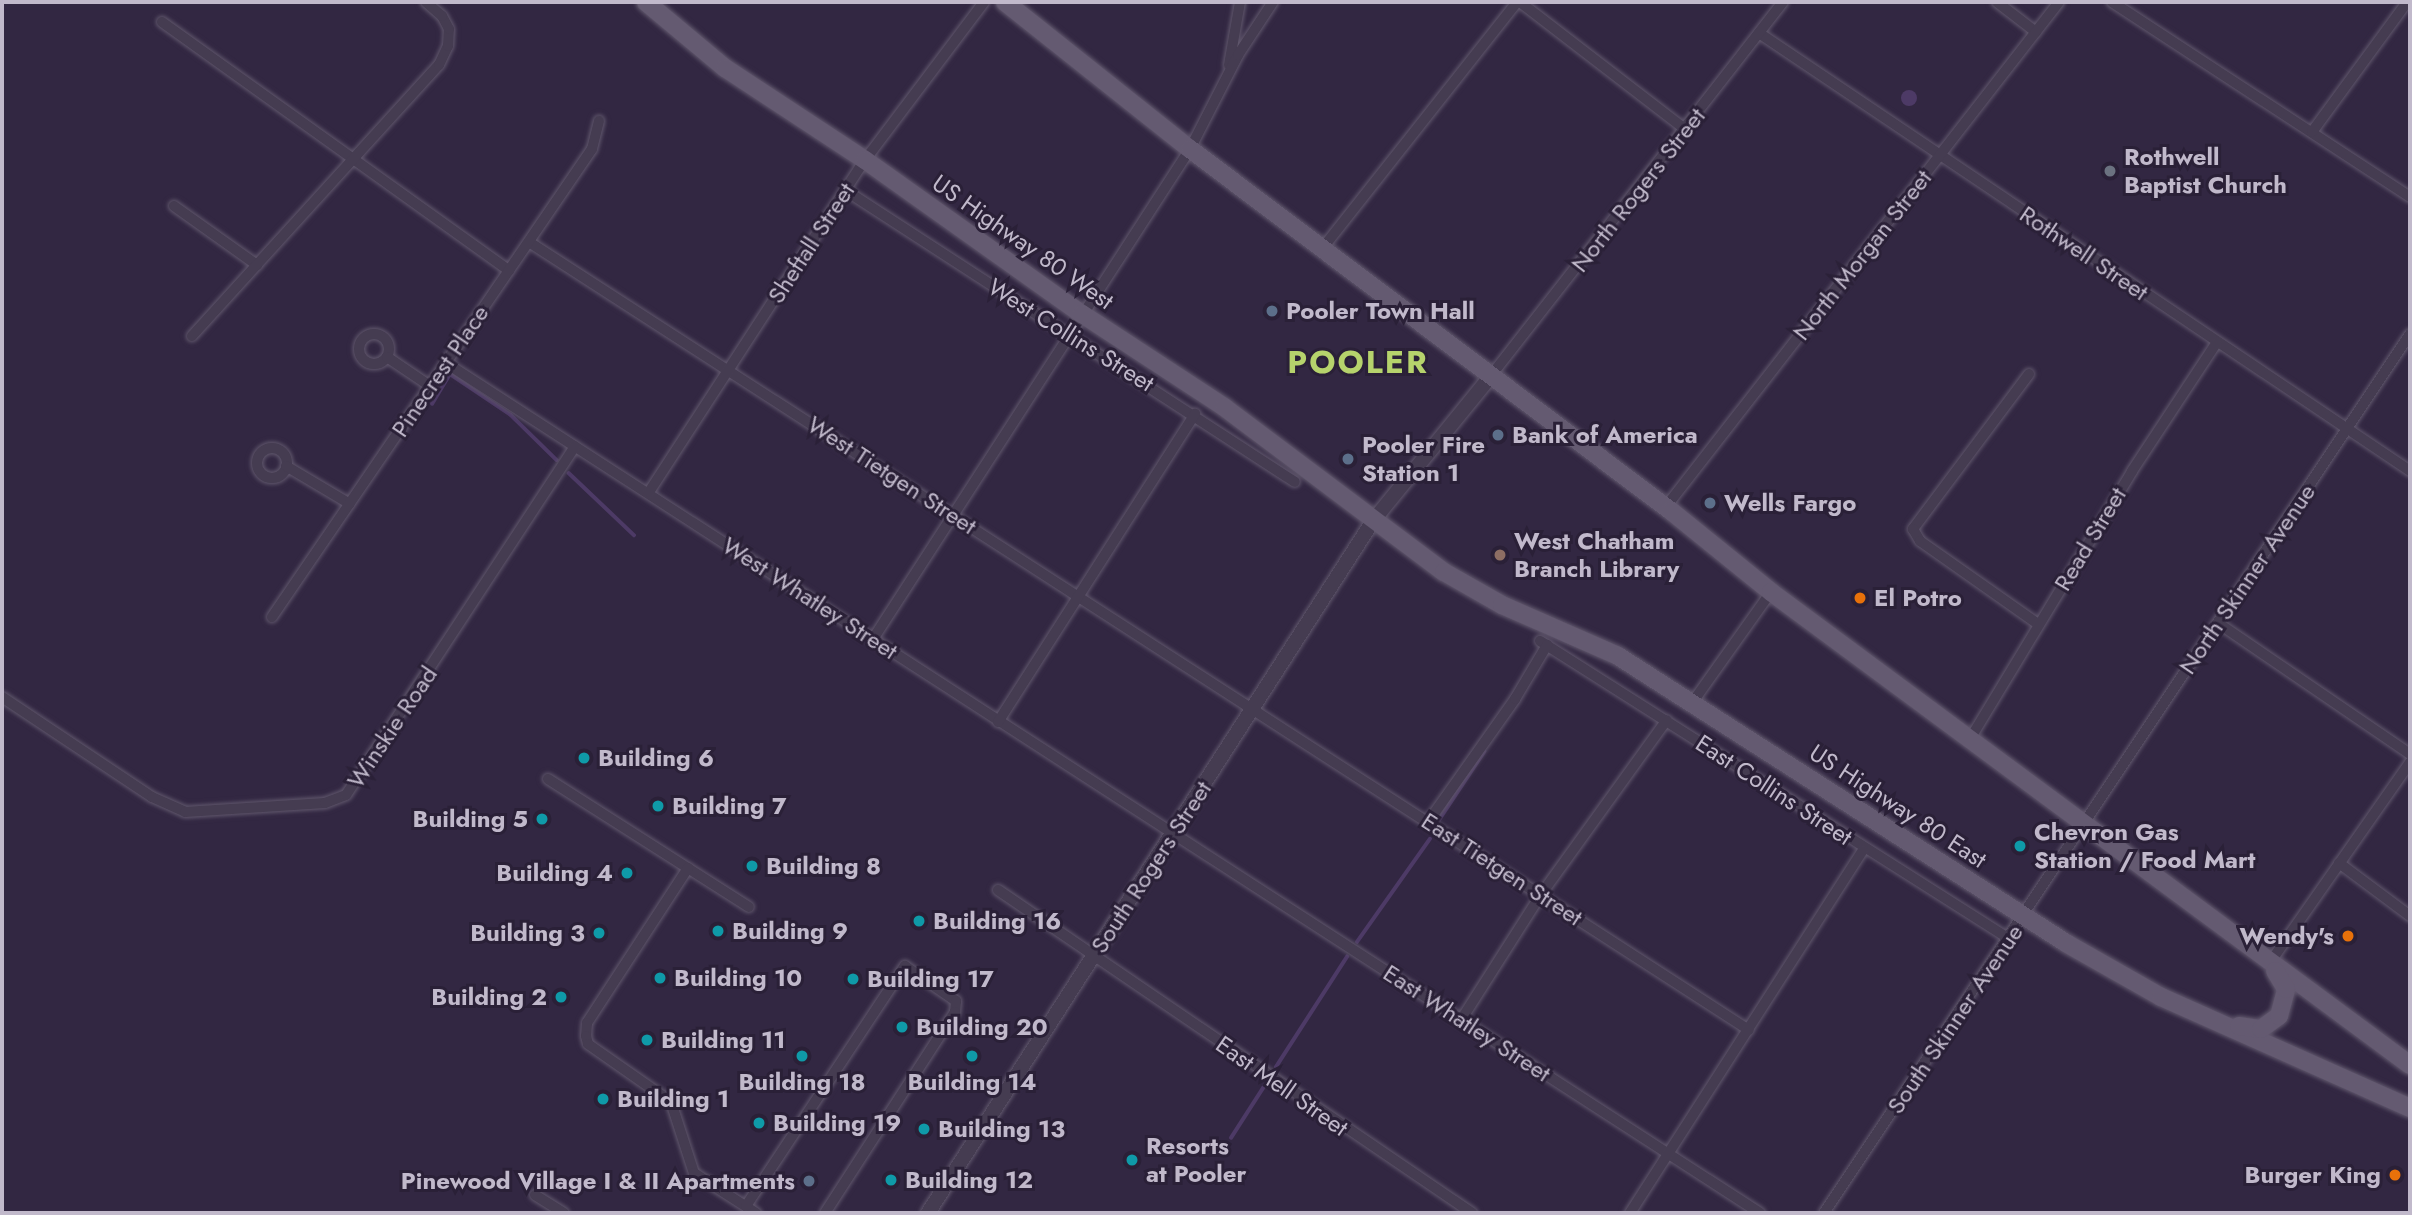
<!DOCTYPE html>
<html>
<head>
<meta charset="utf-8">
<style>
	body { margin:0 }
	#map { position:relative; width:2412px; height:1215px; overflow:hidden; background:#322742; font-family:Jost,sans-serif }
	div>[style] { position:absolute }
	.water>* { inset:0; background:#4d3a66 }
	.round { border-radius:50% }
	.stream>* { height:3.5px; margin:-1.75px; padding:0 1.75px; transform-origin:1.75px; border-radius:1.75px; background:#4d3a66 }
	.roads { filter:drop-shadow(0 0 2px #60576c) drop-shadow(0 0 2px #60576c) }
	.minor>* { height:10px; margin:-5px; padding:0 5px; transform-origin:5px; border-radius:5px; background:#453c51 }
	.minor>.ring { margin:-5px; padding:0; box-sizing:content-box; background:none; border:10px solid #453c51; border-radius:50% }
	.tertiary>* { height:14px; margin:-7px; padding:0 7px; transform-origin:7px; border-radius:7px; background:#453c51 }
	.primary>* { height:18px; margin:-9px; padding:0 9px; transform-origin:9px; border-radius:9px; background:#645a71 }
	.dots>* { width:19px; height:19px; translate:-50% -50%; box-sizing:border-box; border:4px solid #2a2037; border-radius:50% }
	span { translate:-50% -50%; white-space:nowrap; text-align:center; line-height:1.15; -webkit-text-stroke:6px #2a2037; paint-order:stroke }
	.poi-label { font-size:24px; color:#c1b9cb; font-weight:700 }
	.left { translate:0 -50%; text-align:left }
	.right { translate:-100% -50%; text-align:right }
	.street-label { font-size:24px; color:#c1b9cb }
	.district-label { font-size:32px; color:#b6d36c; font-weight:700; letter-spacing:2px }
	.frame { position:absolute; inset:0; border:4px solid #c1b9cb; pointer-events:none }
</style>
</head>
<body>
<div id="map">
	<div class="water">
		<i class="round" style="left:1901px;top:90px;width:16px;height:16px"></i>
	</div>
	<div class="stream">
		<i style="left:432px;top:404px;width:35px;rotate:-59deg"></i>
		<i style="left:450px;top:374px;width:73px;rotate:33.9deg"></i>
		<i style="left:511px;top:415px;width:64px;rotate:44.4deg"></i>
		<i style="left:569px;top:473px;width:90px;rotate:43.6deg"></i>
		<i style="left:1439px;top:820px;width:82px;rotate:-56.5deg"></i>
		<i style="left:1357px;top:942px;width:126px;rotate:-54.7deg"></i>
		<i style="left:1276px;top:1067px;width:131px;rotate:-57.2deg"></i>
		<i style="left:1231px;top:1138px;width:67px;rotate:-57.3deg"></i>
	</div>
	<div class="roads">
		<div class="minor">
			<i style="left:1520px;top:2px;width:208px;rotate:37.6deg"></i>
			<i style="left:1997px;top:2px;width:49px;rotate:37.6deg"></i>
			<i style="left:2112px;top:2px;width:356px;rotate:33.2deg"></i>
			<i style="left:162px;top:22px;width:427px;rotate:35.6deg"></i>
			<i style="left:1759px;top:33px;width:785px;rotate:33.93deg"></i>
			<i style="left:1229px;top:65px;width:64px;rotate:-80.1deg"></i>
			<i style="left:2312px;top:132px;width:161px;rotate:-53.8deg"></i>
			<i style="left:845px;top:190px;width:536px;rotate:32.98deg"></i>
			<i style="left:174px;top:206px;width:102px;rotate:35.4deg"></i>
			<i style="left:529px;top:242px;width:1452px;rotate:32.86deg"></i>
			<i style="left:1322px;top:249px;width:315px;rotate:-51.7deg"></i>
			<i class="ring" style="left:359px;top:334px;width:20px;height:20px"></i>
			<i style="left:192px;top:336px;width:367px;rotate:-47.7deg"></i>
			<i style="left:439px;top:65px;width:21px;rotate:-65deg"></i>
			<i style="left:448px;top:46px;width:17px;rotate:-87deg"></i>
			<i style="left:449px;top:29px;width:15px;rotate:-118deg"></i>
			<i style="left:442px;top:16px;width:21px;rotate:-139deg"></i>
			<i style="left:387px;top:357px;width:52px;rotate:34deg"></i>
			<i style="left:446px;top:363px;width:1565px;rotate:32.9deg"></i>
			<i style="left:2029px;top:374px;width:194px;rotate:126.8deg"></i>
			<i style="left:1913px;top:529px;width:14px;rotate:60deg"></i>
			<i style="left:1920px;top:541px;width:144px;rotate:35.1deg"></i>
			<i style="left:1490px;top:377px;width:476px;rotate:-52deg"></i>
			<i class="ring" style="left:257px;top:448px;width:20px;height:20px"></i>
			<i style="left:286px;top:466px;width:74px;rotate:30.7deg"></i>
			<i style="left:649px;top:492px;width:396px;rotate:-57deg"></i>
			<i style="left:865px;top:160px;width:198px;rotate:-53deg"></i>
			<i style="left:1665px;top:508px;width:641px;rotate:-52.09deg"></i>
			<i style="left:272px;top:617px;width:567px;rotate:-55.64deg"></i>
			<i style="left:592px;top:149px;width:29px;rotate:-76deg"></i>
			<i style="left:2218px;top:623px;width:232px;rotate:34.3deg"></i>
			<i style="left:873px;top:639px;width:584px;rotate:-57.1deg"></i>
			<i style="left:1190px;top:149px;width:106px;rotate:-62.9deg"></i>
			<i style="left:1238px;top:55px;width:64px;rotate:-56.6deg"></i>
			<i style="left:1540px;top:641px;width:554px;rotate:32.4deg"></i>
			<i style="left:2px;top:697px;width:180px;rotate:33.7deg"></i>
			<i style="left:152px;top:797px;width:36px;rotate:24deg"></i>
			<i style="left:185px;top:812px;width:140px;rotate:-3.7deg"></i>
			<i style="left:325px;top:803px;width:22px;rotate:-21deg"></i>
			<i style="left:346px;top:795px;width:417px;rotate:-56.7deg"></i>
			<i style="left:1692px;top:703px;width:136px;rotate:-54.6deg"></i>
			<i style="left:998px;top:722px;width:366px;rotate:-57.4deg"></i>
			<i style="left:1970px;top:739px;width:313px;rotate:-58.8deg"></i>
			<i style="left:2132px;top:471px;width:154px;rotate:-56.6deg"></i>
			<i style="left:548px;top:779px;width:238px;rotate:32.5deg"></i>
			<i style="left:1428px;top:822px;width:151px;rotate:-54.7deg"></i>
			<i style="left:1515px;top:699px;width:63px;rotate:-59.3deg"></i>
			<i style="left:2339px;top:863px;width:89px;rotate:36.7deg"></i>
			<i style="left:688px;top:868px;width:185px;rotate:123.1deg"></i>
			<i style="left:587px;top:1023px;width:13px;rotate:94deg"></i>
			<i style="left:586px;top:1036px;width:8px;rotate:76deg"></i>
			<i style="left:588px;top:1044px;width:101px;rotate:34.9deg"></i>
			<i style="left:671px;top:1102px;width:75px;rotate:72.1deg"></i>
			<i style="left:694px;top:1173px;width:74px;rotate:32.8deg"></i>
			<i style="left:998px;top:890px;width:574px;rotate:34.27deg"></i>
			<i style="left:2269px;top:964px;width:246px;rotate:-55deg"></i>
			<i style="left:1461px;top:1020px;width:151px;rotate:-57.5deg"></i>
			<i style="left:1542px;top:893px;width:213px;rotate:-54.2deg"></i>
			<i style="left:535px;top:1195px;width:34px;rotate:32deg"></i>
			<i style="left:746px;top:1206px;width:288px;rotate:-56.5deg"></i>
			<i style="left:905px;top:966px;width:62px;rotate:34.5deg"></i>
			<i style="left:956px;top:1001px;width:11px;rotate:95deg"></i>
			<i style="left:955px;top:1012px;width:239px;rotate:122.9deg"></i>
			<i style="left:1630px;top:1213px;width:431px;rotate:-57.3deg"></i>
			<i style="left:1824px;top:1213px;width:1056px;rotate:-56.31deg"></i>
		</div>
		<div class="tertiary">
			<i style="left:928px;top:1213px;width:823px;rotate:-57.26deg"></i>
			<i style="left:1373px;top:521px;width:186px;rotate:-50.9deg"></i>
		</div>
		<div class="primary">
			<i style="left:646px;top:2px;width:103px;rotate:39.9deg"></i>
			<i style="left:725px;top:68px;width:168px;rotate:33.3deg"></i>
			<i style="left:865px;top:160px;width:266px;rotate:35.4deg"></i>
			<i style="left:1082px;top:314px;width:170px;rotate:33.2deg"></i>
			<i style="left:1224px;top:407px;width:275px;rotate:36.9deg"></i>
			<i style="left:1444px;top:572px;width:67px;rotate:29.6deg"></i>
			<i style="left:1502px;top:605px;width:127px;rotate:23.7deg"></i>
			<i style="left:1618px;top:656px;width:532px;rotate:32.64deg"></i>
			<i style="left:2066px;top:943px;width:109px;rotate:29.6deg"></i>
			<i style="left:2161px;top:997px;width:273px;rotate:24deg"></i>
			<i style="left:1005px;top:2px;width:236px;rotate:38.5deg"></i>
			<i style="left:1190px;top:149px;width:602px;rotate:36.97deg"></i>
			<i style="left:1671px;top:511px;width:129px;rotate:39deg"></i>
			<i style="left:1771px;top:592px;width:795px;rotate:36.51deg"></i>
			<i style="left:2239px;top:1026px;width:22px;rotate:8deg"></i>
			<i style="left:2261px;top:1029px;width:22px;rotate:-36deg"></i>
			<i style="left:2279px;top:1016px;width:28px;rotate:-75deg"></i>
			<i style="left:2286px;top:989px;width:21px;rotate:-121deg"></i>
		</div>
	</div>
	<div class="dots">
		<i style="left:2110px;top:171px;background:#6b7280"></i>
		<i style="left:1272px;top:311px;background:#5c6f8a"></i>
		<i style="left:1498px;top:435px;background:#5c6f8a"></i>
		<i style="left:1348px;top:459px;background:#5c6f8a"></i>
		<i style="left:1710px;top:503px;background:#5c6f8a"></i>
		<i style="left:1500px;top:555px;background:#8d6e63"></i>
		<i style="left:1860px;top:598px;background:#e8710a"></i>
		<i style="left:584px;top:758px;background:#0f9aa8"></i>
		<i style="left:658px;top:806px;background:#0f9aa8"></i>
		<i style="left:542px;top:819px;background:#0f9aa8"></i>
		<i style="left:2020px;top:846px;background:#0f9aa8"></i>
		<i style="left:752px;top:866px;background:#0f9aa8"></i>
		<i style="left:627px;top:873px;background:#0f9aa8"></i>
		<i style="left:919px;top:921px;background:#0f9aa8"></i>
		<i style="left:718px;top:931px;background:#0f9aa8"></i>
		<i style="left:599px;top:933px;background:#0f9aa8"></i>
		<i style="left:2348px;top:936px;background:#e8710a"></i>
		<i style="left:660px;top:978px;background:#0f9aa8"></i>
		<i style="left:853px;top:979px;background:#0f9aa8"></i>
		<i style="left:561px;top:997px;background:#0f9aa8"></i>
		<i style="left:902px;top:1027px;background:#0f9aa8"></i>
		<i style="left:647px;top:1040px;background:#0f9aa8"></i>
		<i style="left:802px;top:1056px;background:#0f9aa8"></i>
		<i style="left:972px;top:1056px;background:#0f9aa8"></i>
		<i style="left:603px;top:1099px;background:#0f9aa8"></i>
		<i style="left:759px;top:1123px;background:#0f9aa8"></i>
		<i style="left:924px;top:1129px;background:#0f9aa8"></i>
		<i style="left:1132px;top:1160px;background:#0f9aa8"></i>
		<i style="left:2395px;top:1175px;background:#e8710a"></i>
		<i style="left:891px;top:1180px;background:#0f9aa8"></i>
		<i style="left:809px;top:1181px;background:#5c6f8a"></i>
	</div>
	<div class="poi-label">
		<span class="left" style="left:2124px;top:171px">Rothwell<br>Baptist Church</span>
		<span class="left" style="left:1286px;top:311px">Pooler Town Hall</span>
		<span class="left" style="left:1512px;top:435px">Bank of America</span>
		<span class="left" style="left:1362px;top:459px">Pooler Fire<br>Station 1</span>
		<span class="left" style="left:1724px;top:503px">Wells Fargo</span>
		<span class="left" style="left:1514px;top:555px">West Chatham<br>Branch Library</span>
		<span class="left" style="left:1874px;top:598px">El Potro</span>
		<span class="left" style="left:598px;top:758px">Building 6</span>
		<span class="left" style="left:672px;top:806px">Building 7</span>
		<span class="right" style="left:528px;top:819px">Building 5</span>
		<span class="left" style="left:2034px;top:846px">Chevron Gas<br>Station / Food Mart</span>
		<span class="left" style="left:766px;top:866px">Building 8</span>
		<span class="right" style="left:613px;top:873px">Building 4</span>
		<span class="left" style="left:933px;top:921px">Building 16</span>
		<span class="left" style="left:732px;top:931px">Building 9</span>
		<span class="right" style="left:585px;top:933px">Building 3</span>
		<span class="right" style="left:2334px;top:936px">Wendy's</span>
		<span class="left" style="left:674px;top:978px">Building 10</span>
		<span class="left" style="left:867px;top:979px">Building 17</span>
		<span class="right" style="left:547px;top:997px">Building 2</span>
		<span class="left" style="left:916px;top:1027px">Building 20</span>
		<span class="left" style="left:661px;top:1040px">Building 11</span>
		<span style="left:802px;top:1082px">Building 18</span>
		<span style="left:972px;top:1082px">Building 14</span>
		<span class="left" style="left:617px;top:1099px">Building 1</span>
		<span class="left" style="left:773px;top:1123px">Building 19</span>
		<span class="left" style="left:938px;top:1129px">Building 13</span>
		<span class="left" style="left:1146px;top:1160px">Resorts<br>at Pooler</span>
		<span class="right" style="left:2381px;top:1175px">Burger King</span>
		<span class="left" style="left:905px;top:1180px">Building 12</span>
		<span class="right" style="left:795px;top:1181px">Pinewood Village I &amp; II Apartments</span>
	</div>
	<div class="street-label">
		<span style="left:1638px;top:190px;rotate:-52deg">North Rogers Street</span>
		<span style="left:1023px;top:242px;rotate:35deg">US Highway 80 West</span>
		<span style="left:811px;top:243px;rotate:-57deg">Sheftall Street</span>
		<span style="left:2084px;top:253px;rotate:34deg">Rothwell Street</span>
		<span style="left:1862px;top:255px;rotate:-52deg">North Morgan Street</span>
		<span style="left:1071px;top:335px;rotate:32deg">West Collins Street</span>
		<span style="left:440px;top:371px;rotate:-56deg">Pinecrest Place</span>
		<span style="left:892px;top:475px;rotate:33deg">West Tietgen Street</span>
		<span style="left:2090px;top:539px;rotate:-59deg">Read Street</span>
		<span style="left:2247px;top:579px;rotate:-56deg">North Skinner Avenue</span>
		<span style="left:810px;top:598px;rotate:33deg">West Whatley Street</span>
		<span style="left:392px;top:727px;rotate:-56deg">Winskie Road</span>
		<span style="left:1774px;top:790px;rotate:33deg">East Collins Street</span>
		<span style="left:1898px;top:806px;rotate:33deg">US Highway 80 East</span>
		<span style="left:1151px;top:867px;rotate:-57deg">South Rogers Street</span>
		<span style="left:1502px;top:869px;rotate:33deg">East Tietgen Street</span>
		<span style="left:1955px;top:1019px;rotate:-56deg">South Skinner Avenue</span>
		<span style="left:1467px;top:1023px;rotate:33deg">East Whatley Street</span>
		<span style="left:1282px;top:1086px;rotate:35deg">East Mell Street</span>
	</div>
	<div class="district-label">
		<span style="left:1358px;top:362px">POOLER</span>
	</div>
	<div class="frame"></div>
</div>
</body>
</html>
